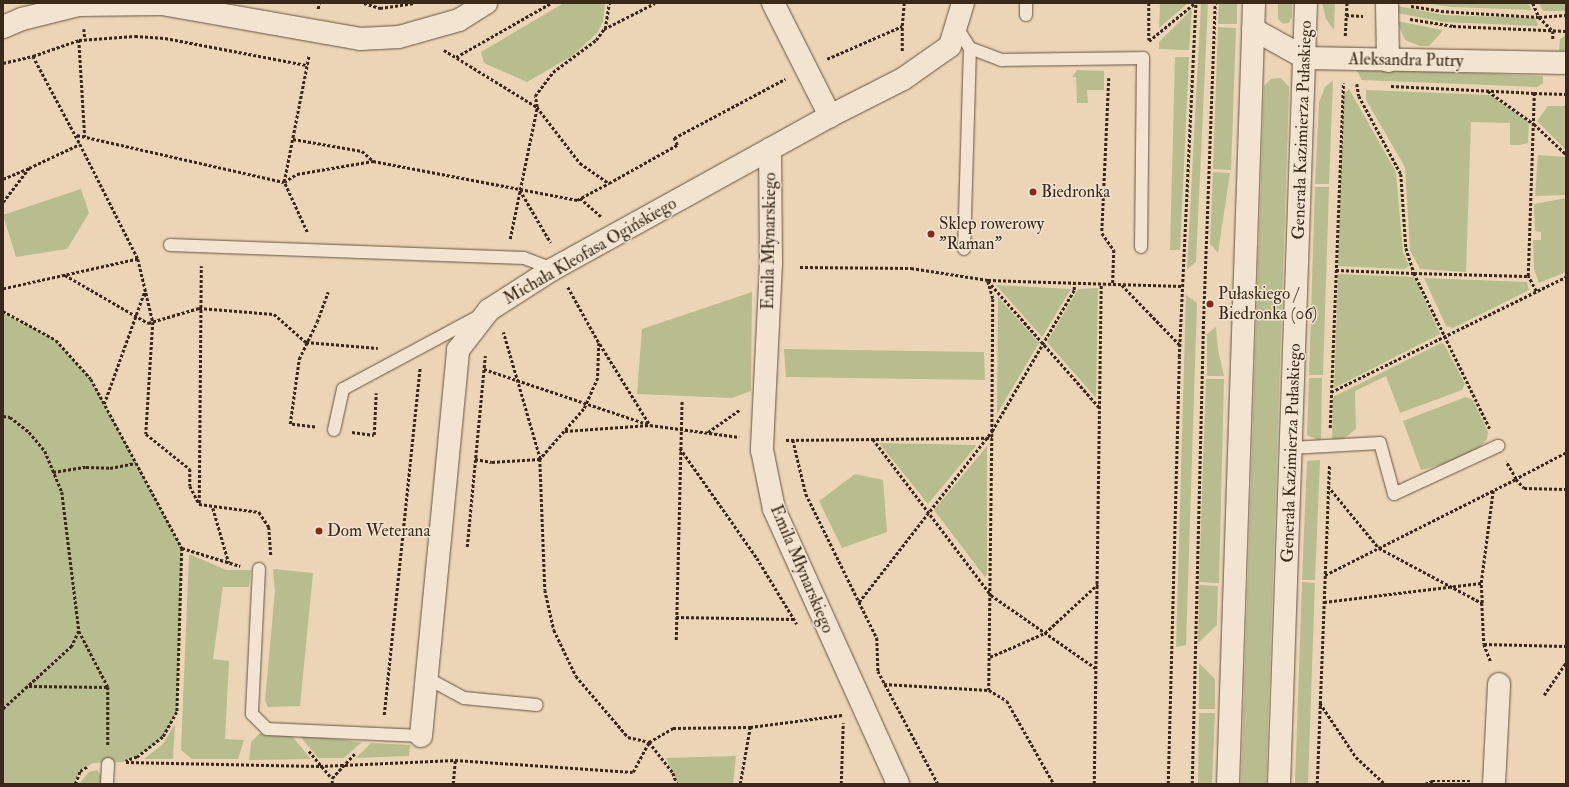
<!DOCTYPE html>
<html>
<head>
<meta charset="utf-8">
<style>
	body { margin:0 }
	#map { position:relative; width:1569px; height:787px; overflow:hidden; background:#ebd5b6; font-family:"IM FELL Double Pica",serif }
	div>[style] { position:absolute }
	.green>* { inset:0; background:#b7bd8e }
	.path>* { height:2.5px; margin-top:-1.25px; transform-origin:0; background:repeating-linear-gradient(90deg,#3a2818 0 3px,transparent 0 5px) }
	.roads { filter:drop-shadow(0 0 1px #665340) drop-shadow(0 0 1px #665340) }
	.service>* { height:12px; margin:-6px; padding:0 6px; transform-origin:6px; border-radius:6px; background:#f2e4d0 }
	.minor>* { height:22px; margin:-11px; padding:0 11px; transform-origin:11px; border-radius:11px; background:#f2e4d0 }
	.secondary>* { height:22px; margin:-11px; padding:0 11px; transform-origin:11px; border-radius:11px; background:#f2e4d0 }
	.dots>* { width:11px; height:11px; translate:-50% -50%; box-sizing:border-box; border:2px solid #f2e4d0; border-radius:50% }
	span { translate:-50% -50%; white-space:nowrap; text-align:center; line-height:1.15; -webkit-text-stroke:3px #f2e4d0; paint-order:stroke }
	.street-label { font-size:17px; color:#3a2818 }
	.poi-label { font-size:17px; color:#3a2818 }
	.left { translate:0 -50%; text-align:left }
	.frame { position:absolute; inset:0; border:4px solid #3a2818; pointer-events:none }
</style>
</head>
<body>
<div id="map">
	<div class="green">
		<i style="clip-path:polygon(564px 3px,605px 3px,603px 22px,597px 33px,572px 56px,527px 82px,484px 63px,481px 52px)"></i>
		<i style="clip-path:polygon(1160px 3px,1188px 3px,1159px 28px)"></i>
		<i style="clip-path:polygon(1201px 3px,1208px 3px,1196px 262px,1187px 269px)"></i>
		<i style="clip-path:polygon(1219px 3px,1237px 3px,1237px 24px,1218px 24px)"></i>
		<i style="clip-path:polygon(1278px 3px,1292px 3px,1292px 17px,1289px 23px,1283px 24px,1278px 19px)"></i>
		<i style="clip-path:polygon(1322px 3px,1335px 3px,1334px 30px,1326px 19px)"></i>
		<i style="clip-path:polygon(1426px 3px,1528px 3px,1532px 10px,1451px 7px)"></i>
		<i style="clip-path:polygon(1539px 3px,1566px 3px,1566px 11px,1543px 11px)"></i>
		<i style="clip-path:polygon(1398px 6px,1444px 15px,1535px 18px,1538px 24px,1537px 26px,1444px 22px,1397px 13px)"></i>
		<i style="clip-path:polygon(1192px 9px,1189px 50px,1159px 49px,1159px 42px)"></i>
		<i style="clip-path:polygon(1397px 21px,1442px 30px,1441px 33px,1429px 46px,1420px 46px,1405px 40px)"></i>
		<i style="clip-path:polygon(1218px 27px,1236px 28px,1231px 170px,1213px 169px)"></i>
		<i style="clip-path:polygon(1566px 35px,1566px 51px,1559px 51px,1560px 39px)"></i>
		<i style="clip-path:polygon(1175px 57px,1189px 57px,1180px 250px,1170px 250px)"></i>
		<i style="clip-path:polygon(1356px 69px,1543px 76px,1543px 83px,1537px 87px,1362px 80px)"></i>
		<i style="clip-path:polygon(1077px 70px,1104px 71px,1104px 90px,1087px 90px,1088px 103px,1077px 103px,1076px 77px,1072px 77px)"></i>
		<i style="clip-path:polygon(1281px 78px,1289px 87px,1289px 94px,1266px 784px,1241px 784px,1264px 86px,1271px 79px)"></i>
		<i style="clip-path:polygon(1333px 80px,1329px 184px,1315px 184px,1319px 102px,1325px 87px)"></i>
		<i style="clip-path:polygon(1349px 89px,1396px 172px,1403px 252px,1409px 266px,1405px 269px,1338px 266px,1343px 95px)"></i>
		<i style="clip-path:polygon(1366px 90px,1490px 95px,1529px 122px,1528px 143px,1520px 145px,1510px 145px,1510px 123px,1471px 122px,1466px 272px,1420px 269px,1410px 250px,1405px 167px,1366px 100px)"></i>
		<i style="clip-path:polygon(1548px 106px,1566px 106px,1566px 150px,1537px 121px)"></i>
		<i style="clip-path:polygon(1538px 155px,1565px 157px,1566px 195px,1535px 196px)"></i>
		<i style="clip-path:polygon(1213px 172px,1230px 173px,1218px 253px,1210px 244px)"></i>
		<i style="clip-path:polygon(1315px 187px,1329px 187px,1323px 375px,1309px 375px)"></i>
		<i style="clip-path:polygon(81px 189px,89px 213px,67px 249px,16px 257px,3px 215px)"></i>
		<i style="clip-path:polygon(1566px 198px,1566px 272px,1539px 283px,1534px 269px,1533px 240px,1541px 240px,1541px 232px,1535px 231px,1534px 204px)"></i>
		<i style="clip-path:polygon(1338px 274px,1414px 277px,1440px 334px,1334px 388px)"></i>
		<i style="clip-path:polygon(1424px 278px,1527px 282px,1529px 290px,1453px 328px,1446px 326px)"></i>
		<i style="clip-path:polygon(996px 285px,1071px 289px,1042px 337px)"></i>
		<i style="clip-path:polygon(1098px 288px,1096px 398px,1047px 342px,1078px 289px)"></i>
		<i style="clip-path:polygon(752px 292px,751px 391px,732px 398px,637px 394px,642px 329px)"></i>
		<i style="clip-path:polygon(1186px 295px,1197px 303px,1186px 645px,1176px 647px)"></i>
		<i style="clip-path:polygon(998px 297px,1039px 343px,997px 414px)"></i>
		<i style="clip-path:polygon(3px 313px,56px 340px,91px 379px,182px 548px,177px 712px,163px 737px,149px 749px,123px 762px,93px 763px,80px 771px,75px 784px,3px 784px)"></i>
		<i style="clip-path:polygon(1216px 327px,1218px 350px,1224px 376px,1207px 376px,1207px 334px)"></i>
		<i style="clip-path:polygon(1441px 343px,1444px 344px,1465px 384px,1462px 390px,1400px 413px,1386px 376px,1355px 391px,1356px 429px,1337px 444px,1332px 444px,1333px 397px)"></i>
		<i style="clip-path:polygon(784px 349px,984px 352px,985px 380px,786px 377px)"></i>
		<i style="clip-path:polygon(1309px 378px,1322px 378px,1321px 441px,1307px 435px)"></i>
		<i style="clip-path:polygon(1206px 379px,1224px 379px,1219px 583px,1199px 582px)"></i>
		<i style="clip-path:polygon(1466px 397px,1473px 400px,1488px 432px,1487px 439px,1471px 457px,1421px 470px,1403px 421px)"></i>
		<i style="clip-path:polygon(879px 443px,975px 445px,976px 446px,928px 504px)"></i>
		<i style="clip-path:polygon(987px 446px,987px 574px,985px 577px,934px 510px)"></i>
		<i style="clip-path:polygon(1320px 460px,1315px 580px,1302px 580px,1307px 461px)"></i>
		<i style="clip-path:polygon(855px 474px,883px 480px,887px 532px,842px 548px,819px 501px)"></i>
		<i style="clip-path:polygon(189px 554px,226px 570px,251px 570px,249px 587px,223px 587px,213px 659px,229px 661px,225px 739px,244px 740px,238px 759px,192px 759px,181px 750px)"></i>
		<i style="clip-path:polygon(273px 569px,313px 573px,300px 706px,268px 707px,265px 701px,275px 591px)"></i>
		<i style="clip-path:polygon(1302px 582px,1315px 583px,1308px 784px,1295px 784px)"></i>
		<i style="clip-path:polygon(1199px 585px,1218px 586px,1217px 625px,1198px 643px)"></i>
		<i style="clip-path:polygon(1199px 663px,1215px 679px,1215px 709px,1199px 709px)"></i>
		<i style="clip-path:polygon(1199px 713px,1215px 713px,1212px 784px,1198px 784px)"></i>
		<i style="clip-path:polygon(175px 724px,173px 759px,144px 759px,163px 744px)"></i>
		<i style="clip-path:polygon(260px 733px,291px 735px,311px 759px,249px 760px,251px 742px)"></i>
		<i style="clip-path:polygon(299px 735px,362px 742px,344px 758px,318px 758px)"></i>
		<i style="clip-path:polygon(371px 743px,410px 745px,409px 756px,356px 758px)"></i>
		<i style="clip-path:polygon(736px 756px,733px 784px,678px 784px,666px 758px)"></i>
		<i style="clip-path:polygon(97px 770px,101px 775px,101px 784px,79px 784px,89px 772px)"></i>
	</div>
	<div class="path">
		<i style="left:364px;top:3px;width:17px;rotate:17deg"></i>
		<i style="left:380px;top:8px;width:35px;rotate:-8deg"></i>
		<i style="left:1149px;top:3px;width:37px;rotate:90deg"></i>
		<i style="left:1347px;top:3px;width:12px"></i>
		<i style="left:1533px;top:3px;width:15px;rotate:67deg"></i>
		<i style="left:1539px;top:17px;width:20px;rotate:45deg"></i>
		<i style="left:1553px;top:31px;width:8px;rotate:90deg"></i>
		<i style="left:1411px;top:6px;width:30px;rotate:9deg"></i>
		<i style="left:1441px;top:11px;width:98px;rotate:3.5deg"></i>
		<i style="left:1539px;top:17px;width:27px;rotate:-4deg"></i>
		<i style="left:318px;top:9px;width:6px;rotate:-81deg"></i>
		<i style="left:1346px;top:15px;width:17px;rotate:3deg"></i>
		<i style="left:1410px;top:19px;width:44px;rotate:9.2deg"></i>
		<i style="left:1453px;top:26px;width:113px;rotate:2.5deg"></i>
		<i style="left:84px;top:29px;width:10px;rotate:84deg"></i>
		<i style="left:605px;top:29px;width:26px;rotate:-81deg"></i>
		<i style="left:1345px;top:36px;width:33px;rotate:-87deg"></i>
		<i style="left:79px;top:40px;width:97px;rotate:86.5deg"></i>
		<i style="left:1149px;top:41px;width:60px;rotate:-39.6deg"></i>
		<i style="left:444px;top:50px;width:109px;rotate:31.5deg"></i>
		<i style="left:537px;top:107px;width:71px;rotate:52.5deg"></i>
		<i style="left:580px;top:163px;width:35px;rotate:35deg"></i>
		<i style="left:609px;top:183px;width:78px;rotate:-29.2deg"></i>
		<i style="left:677px;top:145px;width:8px;rotate:-113deg"></i>
		<i style="left:674px;top:138px;width:126px;rotate:-28deg"></i>
		<i style="left:902px;top:51px;width:25px;rotate:-90deg"></i>
		<i style="left:33px;top:56px;width:100px;rotate:61.9deg"></i>
		<i style="left:456px;top:57px;width:109px;rotate:-29.6deg"></i>
		<i style="left:827px;top:59px;width:82px;rotate:-23.7deg"></i>
		<i style="left:902px;top:26px;width:23px;rotate:-85deg"></i>
		<i style="left:3px;top:63px;width:31px;rotate:-13deg"></i>
		<i style="left:33px;top:56px;width:49px;rotate:-19.2deg"></i>
		<i style="left:79px;top:40px;width:56px;rotate:-4.1deg"></i>
		<i style="left:135px;top:36px;width:30px;rotate:4deg"></i>
		<i style="left:165px;top:38px;width:145px;rotate:10.8deg"></i>
		<i style="left:1109px;top:78px;width:155px;rotate:92.6deg"></i>
		<i style="left:1102px;top:233px;width:21px;rotate:55deg"></i>
		<i style="left:1114px;top:250px;width:35px;rotate:92deg"></i>
		<i style="left:1357px;top:84px;width:12px;rotate:81deg"></i>
		<i style="left:1359px;top:96px;width:89px;rotate:61.7deg"></i>
		<i style="left:1401px;top:174px;width:74px;rotate:86.1deg"></i>
		<i style="left:1406px;top:248px;width:26px;rotate:72deg"></i>
		<i style="left:1414px;top:273px;width:114px;rotate:1.5deg"></i>
		<i style="left:1391px;top:86px;width:143px;rotate:2.8deg"></i>
		<i style="left:1488px;top:91px;width:57px;rotate:35.7deg"></i>
		<i style="left:1534px;top:124px;width:44px;rotate:43.2deg"></i>
		<i style="left:77px;top:135px;width:212px;rotate:12.8deg"></i>
		<i style="left:284px;top:182px;width:129px;rotate:-78.9deg"></i>
		<i style="left:293px;top:139px;width:70px;rotate:9.9deg"></i>
		<i style="left:362px;top:151px;width:15px;rotate:42deg"></i>
		<i style="left:3px;top:179px;width:28px;rotate:-23deg"></i>
		<i style="left:520px;top:190px;width:61px;rotate:59.7deg"></i>
		<i style="left:580px;top:198px;width:28px;rotate:41deg"></i>
		<i style="left:3px;top:202px;width:43px;rotate:-52.6deg"></i>
		<i style="left:29px;top:168px;width:56px;rotate:-25.2deg"></i>
		<i style="left:80px;top:144px;width:129px;rotate:63.2deg"></i>
		<i style="left:138px;top:259px;width:138px;rotate:167.5deg"></i>
		<i style="left:307px;top:232px;width:55px;rotate:-114.7deg"></i>
		<i style="left:284px;top:182px;width:15px;rotate:-32deg"></i>
		<i style="left:297px;top:174px;width:77px;rotate:-9.7deg"></i>
		<i style="left:373px;top:161px;width:208px;rotate:10.8deg"></i>
		<i style="left:577px;top:200px;width:36px;rotate:-28deg"></i>
		<i style="left:510px;top:239px;width:135px;rotate:-78.4deg"></i>
		<i style="left:537px;top:107px;width:11px;rotate:-100deg"></i>
		<i style="left:535px;top:96px;width:30px;rotate:-53deg"></i>
		<i style="left:553px;top:72px;width:54px;rotate:-36.7deg"></i>
		<i style="left:596px;top:40px;width:14px;rotate:-54deg"></i>
		<i style="left:604px;top:29px;width:57px;rotate:-27deg"></i>
		<i style="left:138px;top:259px;width:65px;rotate:76.6deg"></i>
		<i style="left:153px;top:322px;width:112px;rotate:93.6deg"></i>
		<i style="left:146px;top:434px;width:56px;rotate:38.5deg"></i>
		<i style="left:190px;top:469px;width:17px;rotate:90deg"></i>
		<i style="left:190px;top:486px;width:20px;rotate:63deg"></i>
		<i style="left:199px;top:504px;width:61px;rotate:7.6deg"></i>
		<i style="left:259px;top:512px;width:18px;rotate:56deg"></i>
		<i style="left:269px;top:527px;width:28px;rotate:86deg"></i>
		<i style="left:800px;top:267px;width:111px;rotate:0.5deg"></i>
		<i style="left:911px;top:268px;width:78px;rotate:8.9deg"></i>
		<i style="left:988px;top:280px;width:194px;rotate:1.8deg"></i>
		<i style="left:1336px;top:270px;width:78px;rotate:2.2deg"></i>
		<i style="left:1414px;top:273px;width:174px;rotate:64deg"></i>
		<i style="left:65px;top:275px;width:96px;rotate:30deg"></i>
		<i style="left:148px;top:323px;width:53px;rotate:-16.4deg"></i>
		<i style="left:199px;top:308px;width:75px;rotate:4.6deg"></i>
		<i style="left:274px;top:314px;width:43px;rotate:41.2deg"></i>
		<i style="left:306px;top:342px;width:72px;rotate:4.8deg"></i>
		<i style="left:988px;top:281px;width:168px;rotate:48.6deg"></i>
		<i style="left:988px;top:281px;width:19px;rotate:74deg"></i>
		<i style="left:993px;top:299px;width:139px;rotate:90.4deg"></i>
		<i style="left:1122px;top:285px;width:83px;rotate:46deg"></i>
		<i style="left:568px;top:287px;width:64px;rotate:61deg"></i>
		<i style="left:599px;top:343px;width:35px;rotate:92deg"></i>
		<i style="left:598px;top:378px;width:34px;rotate:114deg"></i>
		<i style="left:584px;top:409px;width:67px;rotate:131.3deg"></i>
		<i style="left:540px;top:459px;width:131px;rotate:87.8deg"></i>
		<i style="left:545px;top:590px;width:41px;rotate:77.3deg"></i>
		<i style="left:554px;top:630px;width:51px;rotate:64.4deg"></i>
		<i style="left:576px;top:676px;width:80px;rotate:49.6deg"></i>
		<i style="left:628px;top:737px;width:22px;rotate:13deg"></i>
		<i style="left:649px;top:742px;width:39px;rotate:52deg"></i>
		<i style="left:673px;top:773px;width:12px;rotate:70deg"></i>
		<i style="left:1536px;top:291px;width:17px;rotate:-118deg"></i>
		<i style="left:1528px;top:276px;width:183px;rotate:-88.1deg"></i>
		<i style="left:1534px;top:93px;width:32px;rotate:2deg"></i>
		<i style="left:3px;top:311px;width:60px;rotate:28.7deg"></i>
		<i style="left:56px;top:340px;width:52px;rotate:48.1deg"></i>
		<i style="left:91px;top:379px;width:192px;rotate:61.7deg"></i>
		<i style="left:182px;top:548px;width:164px;rotate:91.7deg"></i>
		<i style="left:177px;top:712px;width:29px;rotate:119deg"></i>
		<i style="left:163px;top:737px;width:33px;rotate:142deg"></i>
		<i style="left:137px;top:757px;width:12px;rotate:160deg"></i>
		<i style="left:600px;top:344px;width:95px;rotate:58.3deg"></i>
		<i style="left:484px;top:369px;width:172px;rotate:18.6deg"></i>
		<i style="left:1331px;top:392px;width:262px;rotate:-26.1deg"></i>
		<i style="left:104px;top:404px;width:121px;rotate:-70.2deg"></i>
		<i style="left:3px;top:416px;width:7px;rotate:8deg"></i>
		<i style="left:10px;top:417px;width:24px;rotate:38deg"></i>
		<i style="left:29px;top:432px;width:25px;rotate:50deg"></i>
		<i style="left:45px;top:451px;width:44px;rotate:67.5deg"></i>
		<i style="left:62px;top:492px;width:140px;rotate:83deg"></i>
		<i style="left:79px;top:631px;width:17px;rotate:115deg"></i>
		<i style="left:72px;top:646px;width:93px;rotate:137.6deg"></i>
		<i style="left:315px;top:427px;width:25px;rotate:-173deg"></i>
		<i style="left:290px;top:424px;width:66px;rotate:-82.1deg"></i>
		<i style="left:299px;top:359px;width:41px;rotate:-64.1deg"></i>
		<i style="left:317px;top:322px;width:32px;rotate:-70deg"></i>
		<i style="left:1330px;top:428px;width:345px;rotate:-87.8deg"></i>
		<i style="left:565px;top:431px;width:85px;rotate:-4deg"></i>
		<i style="left:650px;top:425px;width:90px;rotate:7.7deg"></i>
		<i style="left:352px;top:432px;width:22px;rotate:8deg"></i>
		<i style="left:374px;top:435px;width:42px;rotate:-87.3deg"></i>
		<i style="left:708px;top:432px;width:39px;rotate:-35deg"></i>
		<i style="left:873px;top:439px;width:196px;rotate:52.9deg"></i>
		<i style="left:991px;top:595px;width:129px;rotate:34.9deg"></i>
		<i style="left:786px;top:440px;width:206px;rotate:-0.6deg"></i>
		<i style="left:992px;top:438px;width:252px;rotate:90.7deg"></i>
		<i style="left:793px;top:440px;width:56px;rotate:76.5deg"></i>
		<i style="left:806px;top:494px;width:161px;rotate:63.8deg"></i>
		<i style="left:877px;top:638px;width:33px;rotate:88deg"></i>
		<i style="left:878px;top:671px;width:128px;rotate:62deg"></i>
		<i style="left:680px;top:448px;width:134px;rotate:55deg"></i>
		<i style="left:757px;top:558px;width:77px;rotate:58.8deg"></i>
		<i style="left:1566px;top:453px;width:56px;rotate:152.5deg"></i>
		<i style="left:1516px;top:479px;width:12px;rotate:48deg"></i>
		<i style="left:1524px;top:488px;width:42px;rotate:1.4deg"></i>
		<i style="left:475px;top:459px;width:17px;rotate:10deg"></i>
		<i style="left:492px;top:462px;width:48px;rotate:-3.6deg"></i>
		<i style="left:540px;top:459px;width:132px;rotate:-106.2deg"></i>
		<i style="left:53px;top:472px;width:33px;rotate:-9deg"></i>
		<i style="left:86px;top:467px;width:24px;rotate:2deg"></i>
		<i style="left:110px;top:468px;width:26px;rotate:-11deg"></i>
		<i style="left:1328px;top:486px;width:80px;rotate:50.6deg"></i>
		<i style="left:1379px;top:548px;width:117px;rotate:28.1deg"></i>
		<i style="left:1482px;top:603px;width:20px;rotate:-93deg"></i>
		<i style="left:199px;top:503px;width:237px;rotate:-89.5deg"></i>
		<i style="left:213px;top:508px;width:57px;rotate:73.8deg"></i>
		<i style="left:467px;top:547px;width:192px;rotate:-84.6deg"></i>
		<i style="left:182px;top:548px;width:61px;rotate:17.2deg"></i>
		<i style="left:1325px;top:575px;width:214px;rotate:-26.7deg"></i>
		<i style="left:1516px;top:479px;width:20px;rotate:-120deg"></i>
		<i style="left:859px;top:602px;width:217px;rotate:-52.1deg"></i>
		<i style="left:992px;top:431px;width:163px;rotate:-59.8deg"></i>
		<i style="left:1074px;top:290px;width:6px;rotate:-90deg"></i>
		<i style="left:1324px;top:602px;width:158px;rotate:-6.9deg"></i>
		<i style="left:1481px;top:583px;width:93px;rotate:-82.6deg"></i>
		<i style="left:1482px;top:603px;width:41px;rotate:87.2deg"></i>
		<i style="left:1484px;top:644px;width:82px;rotate:1.4deg"></i>
		<i style="left:676px;top:617px;width:119px;rotate:1deg"></i>
		<i style="left:79px;top:631px;width:63px;rotate:62.6deg"></i>
		<i style="left:676px;top:640px;width:240px;rotate:-88.6deg"></i>
		<i style="left:1484px;top:644px;width:19px;rotate:69deg"></i>
		<i style="left:990px;top:657px;width:60px;rotate:-23.6deg"></i>
		<i style="left:1045px;top:633px;width:72px;rotate:-42.8deg"></i>
		<i style="left:884px;top:684px;width:105px;rotate:3.3deg"></i>
		<i style="left:989px;top:690px;width:21px;rotate:31deg"></i>
		<i style="left:1007px;top:701px;width:95px;rotate:60.5deg"></i>
		<i style="left:29px;top:686px;width:79px;rotate:0.7deg"></i>
		<i style="left:108px;top:687px;width:59px;rotate:90deg"></i>
		<i style="left:1544px;top:695px;width:40px;rotate:-56deg"></i>
		<i style="left:1320px;top:703px;width:65px;rotate:56.3deg"></i>
		<i style="left:1356px;top:757px;width:40px;rotate:43deg"></i>
		<i style="left:384px;top:715px;width:349px;rotate:-84.1deg"></i>
		<i style="left:309px;top:751px;width:35px;rotate:50deg"></i>
		<i style="left:126px;top:762px;width:194px;rotate:1.2deg"></i>
		<i style="left:320px;top:766px;width:135px;rotate:-2.5deg"></i>
		<i style="left:455px;top:760px;width:178px;rotate:3.9deg"></i>
		<i style="left:633px;top:772px;width:34px;rotate:-62deg"></i>
		<i style="left:649px;top:742px;width:28px;rotate:-30deg"></i>
		<i style="left:673px;top:728px;width:77px;rotate:-0.7deg"></i>
		<i style="left:750px;top:727px;width:93px;rotate:-7.4deg"></i>
		<i style="left:75px;top:784px;width:14px;rotate:-69deg"></i>
		<i style="left:80px;top:771px;width:9px;rotate:-32deg"></i>
		<i style="left:332px;top:784px;width:6px;rotate:-90deg"></i>
		<i style="left:332px;top:778px;width:35px;rotate:-47deg"></i>
		<i style="left:453px;top:784px;width:24px;rotate:-85deg"></i>
		<i style="left:740px;top:784px;width:58px;rotate:-80deg"></i>
		<i style="left:841px;top:784px;width:61px;rotate:-88.1deg"></i>
		<i style="left:1094px;top:784px;width:499px;rotate:-89.2deg"></i>
		<i style="left:1168px;top:784px;width:427px;rotate:-88.5deg"></i>
		<i style="left:1179px;top:357px;width:354px;rotate:-87.3deg"></i>
		<i style="left:1192px;top:784px;width:455px;rotate:-88.6deg"></i>
		<i style="left:1203px;top:329px;width:326px;rotate:-87.9deg"></i>
		<i style="left:1317px;top:784px;width:319px;rotate:-87.8deg"></i>
		<i style="left:1425px;top:784px;width:8px;rotate:-23deg"></i>
		<i style="left:1432px;top:781px;width:38px"></i>
	</div>
	<div class="roads">
		<div class="service">
			<i style="left:1026px;top:15px;width:12px;rotate:-90deg"></i>
			<i style="left:956px;top:26px;width:26px;rotate:58deg"></i>
			<i style="left:970px;top:48px;width:201px;rotate:91.7deg"></i>
			<i style="left:970px;top:48px;width:34px;rotate:21deg"></i>
			<i style="left:1002px;top:60px;width:141px;rotate:-0.8deg"></i>
			<i style="left:1143px;top:58px;width:189px;rotate:90.6deg"></i>
			<i style="left:170px;top:245px;width:354px;rotate:2.1deg"></i>
			<i style="left:524px;top:258px;width:31px;rotate:21deg"></i>
			<i style="left:334px;top:430px;width:42px;rotate:-77.6deg"></i>
			<i style="left:343px;top:389px;width:154px;rotate:-28.2deg"></i>
			<i style="left:1291px;top:448px;width:89px;rotate:-3.2deg"></i>
			<i style="left:1380px;top:443px;width:53px;rotate:74.6deg"></i>
			<i style="left:1394px;top:494px;width:115px;rotate:-24.8deg"></i>
			<i style="left:259px;top:569px;width:145px;rotate:92.8deg"></i>
			<i style="left:252px;top:714px;width:21px;rotate:45deg"></i>
			<i style="left:267px;top:729px;width:154px;rotate:2.6deg"></i>
			<i style="left:427px;top:678px;width:42px;rotate:28.4deg"></i>
			<i style="left:464px;top:698px;width:73px;rotate:5.5deg"></i>
			<i style="left:107px;top:784px;width:20px;rotate:-87deg"></i>
		</div>
		<div class="minor">
			<i style="left:773px;top:3px;width:127px;rotate:63.2deg"></i>
			<i style="left:1387px;top:3px;width:58px;rotate:89deg"></i>
			<i style="left:3px;top:27px;width:21px;rotate:-23deg"></i>
			<i style="left:22px;top:19px;width:58px;rotate:-14deg"></i>
			<i style="left:78px;top:5px;width:84px;rotate:-0.7deg"></i>
			<i style="left:162px;top:4px;width:201px;rotate:10deg"></i>
			<i style="left:360px;top:39px;width:39px;rotate:-3deg"></i>
			<i style="left:399px;top:37px;width:62px;rotate:-15.8deg"></i>
			<i style="left:459px;top:20px;width:32px;rotate:-32deg"></i>
			<i style="left:1253px;top:29px;width:60px;rotate:29.1deg"></i>
			<i style="left:1305px;top:58px;width:261px;rotate:1.1deg"></i>
			<i style="left:770px;top:149px;width:114px;rotate:89.5deg"></i>
			<i style="left:771px;top:263px;width:187px;rotate:92.8deg"></i>
			<i style="left:762px;top:450px;width:60px;rotate:78.5deg"></i>
			<i style="left:774px;top:509px;width:302px;rotate:65.7deg"></i>
			<i style="left:421px;top:736px;width:388px;rotate:-84.5deg"></i>
			<i style="left:458px;top:350px;width:51px;rotate:-52.2deg"></i>
			<i style="left:489px;top:310px;width:76px;rotate:-32.6deg"></i>
			<i style="left:553px;top:269px;width:316px;rotate:-28.9deg"></i>
			<i style="left:830px;top:116px;width:82px;rotate:-26.9deg"></i>
			<i style="left:903px;top:79px;width:57px;rotate:-35.1deg"></i>
			<i style="left:950px;top:46px;width:45px;rotate:-73.2deg"></i>
			<i style="left:1494px;top:784px;width:100px;rotate:-87.1deg"></i>
		</div>
		<div class="secondary">
			<i style="left:1228px;top:784px;width:781px;rotate:-88.09deg"></i>
			<i style="left:1279px;top:784px;width:781px;rotate:-88.02deg"></i>
		</div>
	</div>
	<div class="dots">
		<i style="left:1033px;top:192px;background:#8f2418"></i>
		<i style="left:931px;top:234px;background:#8f2418"></i>
		<i style="left:1210px;top:304px;background:#8f2418"></i>
		<i style="left:319px;top:531px;background:#8f2418"></i>
	</div>
	<div class="street-label">
		<span style="left:1406px;top:60px;rotate:1deg">Aleksandra Putry</span>
		<span style="left:1302px;top:130px;rotate:-88deg">Generała Kazimierza Pułaskiego</span>
		<span style="left:769px;top:241px;rotate:-89deg">Emila Młynarskiego</span>
		<span style="left:590px;top:251px;rotate:-30deg">Michała Kleofasa Ogińskiego</span>
		<span style="left:1291px;top:453px;rotate:-88deg">Generała Kazimierza Pułaskiego</span>
		<span style="left:802px;top:569px;rotate:67deg">Emila Młynarskiego</span>
	</div>
	<div class="poi-label">
		<span class="left" style="left:1041px;top:192px">Biedronka</span>
		<span class="left" style="left:939px;top:234px">Sklep rowerowy<br>"Raman"</span>
		<span class="left" style="left:1218px;top:304px">Pułaskiego /<br>Biedronka (06)</span>
		<span class="left" style="left:327px;top:531px">Dom Weterana</span>
	</div>
	<div class="frame"></div>
</div>
</body>
</html>
